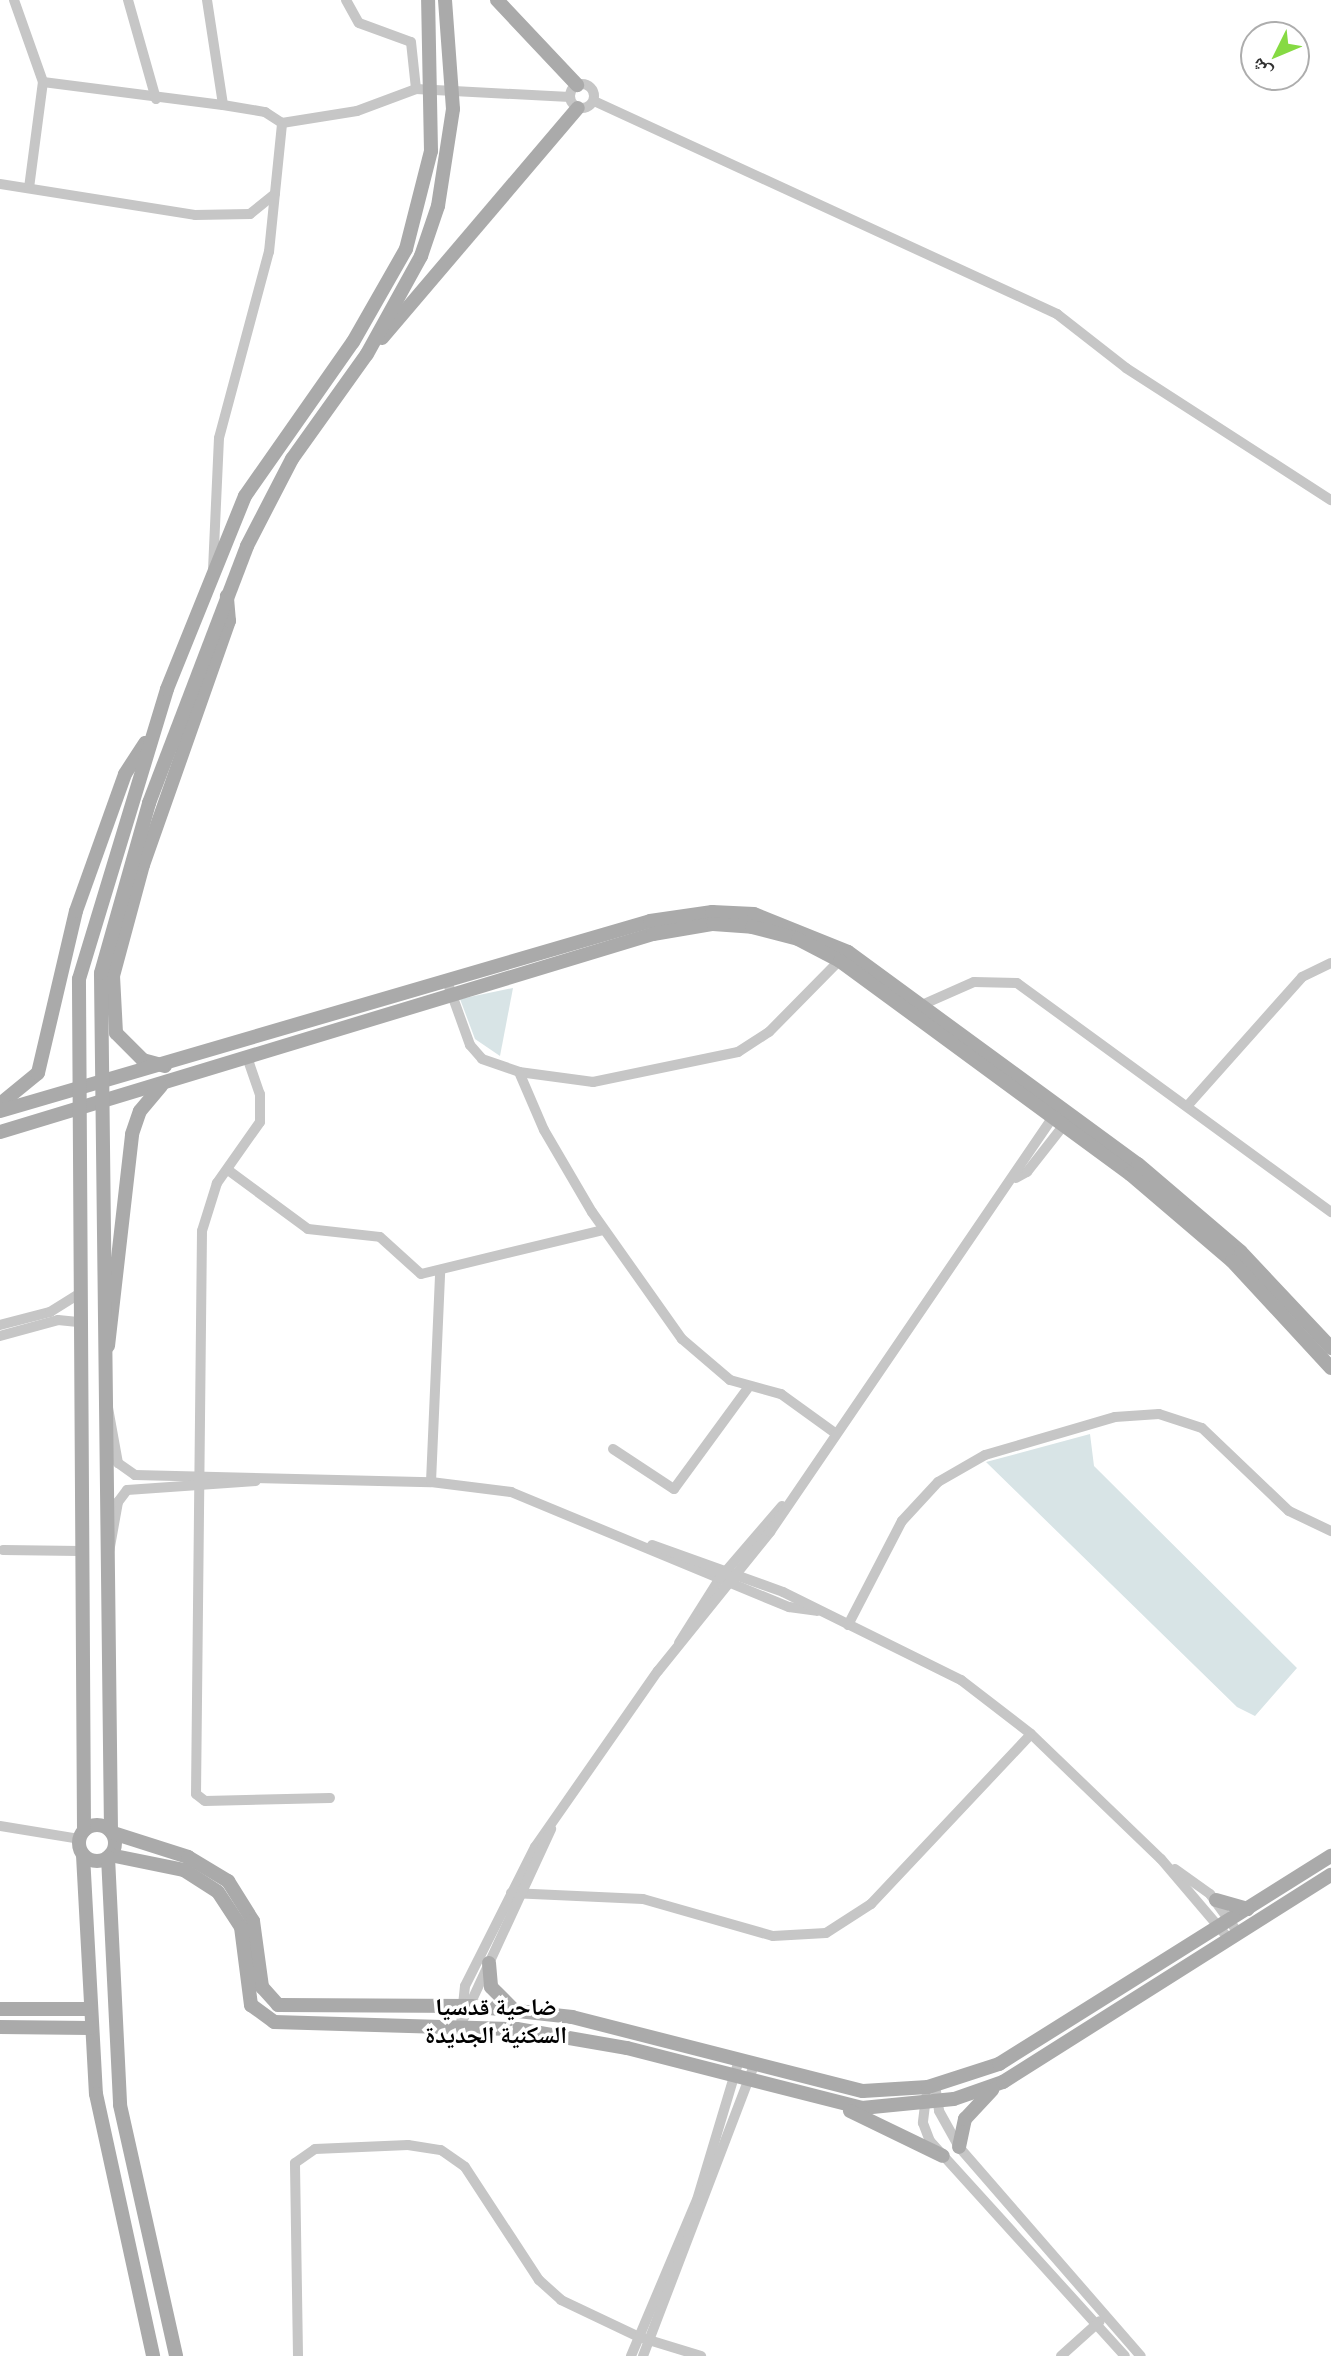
<!DOCTYPE html>
<html>
<head>
<meta charset="utf-8">
<style>
	body { margin:0 }
	#map { position:relative; width:1331px; height:2356px; overflow:hidden; background:#fff; font-family:"IBM Plex Sans","Noto Naskh Arabic",sans-serif }
	div>[style] { position:absolute }
	.green>* { inset:0; background:#d8e4e6 }
	.minor>* { height:10px; margin:-5px; padding:0 5px; transform-origin:5px; border-radius:5px; background:#c6c6c6 }
	.minor>.ring { margin:-5px; padding:0; box-sizing:content-box; background:none; border:10px solid #c6c6c6; border-radius:50% }
	.major>* { height:14px; margin:-7px; padding:0 7px; transform-origin:7px; border-radius:7px; background:#aaa }
	.major>.ring { margin:-7px; padding:0; box-sizing:content-box; background:none; border:14px solid #aaa; border-radius:50% }
	span { translate:-50% -50%; white-space:nowrap; text-align:center; line-height:1.15; -webkit-text-stroke:7px #fff; paint-order:stroke }
	.district-label { font-size:24px; color:#000; font-weight:700 }
	.north { position:absolute; left:1240px; top:21px; width:70px; height:70px; box-sizing:border-box; background:#fff; border:2px solid #adadad; border-radius:50%; rotate:227deg; font-size:19px; font-weight:700; line-height:28px; text-align:center; color:#323232 }
	.north::after { content:''; display:block; margin:auto; width:24px; height:32px; background:#86da43; clip-path:polygon(50% 0,100% 100%,50% 72%,0 100%) }
</style>
</head>
<body>
<div id="map">
	<div class="green">
		<i style="clip-path:polygon(513px 988px,500px 1056px,475px 1039px,460px 999px)"></i>
		<i style="clip-path:polygon(1090px 1434px,1094px 1466px,1297px 1668px,1255px 1716px,1237px 1707px,986px 1462px)"></i>
	</div>
	<div class="minor">
		<i style="left:14px;top:0;width:87px;rotate:70.5deg"></i>
		<i style="left:43px;top:82px;width:181px;rotate:7.3deg"></i>
		<i style="left:223px;top:105px;width:43px;rotate:9.5deg"></i>
		<i style="left:265px;top:112px;width:20px;rotate:33deg"></i>
		<i style="left:128px;top:0;width:103px;rotate:74.2deg"></i>
		<i style="left:207px;top:0;width:106px;rotate:81.3deg"></i>
		<i style="left:346px;top:0;width:26px;rotate:61deg"></i>
		<i style="left:359px;top:23px;width:55px;rotate:20.1deg"></i>
		<i style="left:411px;top:42px;width:47px;rotate:83.9deg"></i>
		<i class="ring" style="left:570px;top:84px;width:14px;height:14px"></i>
		<i style="left:594px;top:101px;width:510px;rotate:24.7deg"></i>
		<i style="left:1057px;top:314px;width:88px;rotate:38deg"></i>
		<i style="left:1126px;top:368px;width:244px;rotate:32.8deg"></i>
		<i style="left:0;top:184px;width:197px;rotate:9deg"></i>
		<i style="left:195px;top:215px;width:55px;rotate:-1deg"></i>
		<i style="left:250px;top:214px;width:32px;rotate:-39deg"></i>
		<i style="left:29px;top:188px;width:107px;rotate:-82.5deg"></i>
		<i style="left:213px;top:570px;width:132px;rotate:-87.4deg"></i>
		<i style="left:219px;top:438px;width:193px;rotate:-75deg"></i>
		<i style="left:269px;top:252px;width:130px;rotate:-84.2deg"></i>
		<i style="left:282px;top:123px;width:76px;rotate:-9.1deg"></i>
		<i style="left:357px;top:111px;width:63px;rotate:-20.4deg"></i>
		<i style="left:416px;top:89px;width:154px;rotate:3deg"></i>
		<i style="left:447px;top:981px;width:68px;rotate:70.2deg"></i>
		<i style="left:470px;top:1045px;width:18px;rotate:49deg"></i>
		<i style="left:482px;top:1059px;width:39px;rotate:19deg"></i>
		<i style="left:519px;top:1072px;width:75px;rotate:7.7deg"></i>
		<i style="left:593px;top:1082px;width:148px;rotate:-11.7deg"></i>
		<i style="left:738px;top:1052px;width:37px;rotate:-33deg"></i>
		<i style="left:769px;top:1032px;width:108px;rotate:-45.4deg"></i>
		<i style="left:915px;top:1008px;width:64px;rotate:-23.8deg"></i>
		<i style="left:974px;top:982px;width:43px;rotate:1.3deg"></i>
		<i style="left:1017px;top:983px;width:389px;rotate:36.1deg"></i>
		<i style="left:247px;top:1057px;width:39px;rotate:71deg"></i>
		<i style="left:260px;top:1094px;width:28px;rotate:90deg"></i>
		<i style="left:260px;top:1122px;width:75px;rotate:125.2deg"></i>
		<i style="left:217px;top:1183px;width:50px;rotate:107.4deg"></i>
		<i style="left:202px;top:1231px;width:563px;rotate:90.61deg"></i>
		<i style="left:196px;top:1794px;width:11px;rotate:38deg"></i>
		<i style="left:205px;top:1801px;width:125px;rotate:-1.4deg"></i>
		<i style="left:519px;top:1072px;width:63px;rotate:66.7deg"></i>
		<i style="left:544px;top:1130px;width:95px;rotate:59.7deg"></i>
		<i style="left:592px;top:1212px;width:156px;rotate:54.7deg"></i>
		<i style="left:682px;top:1339px;width:63px;rotate:40.5deg"></i>
		<i style="left:730px;top:1380px;width:53px;rotate:15.4deg"></i>
		<i style="left:781px;top:1394px;width:67px;rotate:35.8deg"></i>
		<i style="left:1189px;top:1104px;width:170px;rotate:-48.3deg"></i>
		<i style="left:1302px;top:977px;width:32px;rotate:-26deg"></i>
		<i style="left:228px;top:1170px;width:99px;rotate:36.4deg"></i>
		<i style="left:308px;top:1229px;width:72px;rotate:6.3deg"></i>
		<i style="left:380px;top:1237px;width:55px;rotate:42.1deg"></i>
		<i style="left:421px;top:1274px;width:187px;rotate:-13.6deg"></i>
		<i style="left:1016px;top:1178px;width:13px;rotate:-29deg"></i>
		<i style="left:1027px;top:1172px;width:65px;rotate:-51.9deg"></i>
		<i style="left:0;top:1325px;width:52px;rotate:-14.6deg"></i>
		<i style="left:50px;top:1312px;width:34px;rotate:-32deg"></i>
		<i style="left:0;top:1336px;width:60px;rotate:-15.4deg"></i>
		<i style="left:58px;top:1320px;width:20px;rotate:6deg"></i>
		<i style="left:108px;top:1408px;width:56px;rotate:79.7deg"></i>
		<i style="left:118px;top:1463px;width:21px;rotate:35deg"></i>
		<i style="left:135px;top:1475px;width:296px;rotate:1.4deg"></i>
		<i style="left:431px;top:1482px;width:81px;rotate:7.1deg"></i>
		<i style="left:511px;top:1492px;width:301px;rotate:22.5deg"></i>
		<i style="left:789px;top:1607px;width:28px;rotate:8deg"></i>
		<i style="left:613px;top:1449px;width:73px;rotate:33.3deg"></i>
		<i style="left:674px;top:1489px;width:125px;rotate:-53.8deg"></i>
		<i style="left:431px;top:1482px;width:210px;rotate:-87.5deg"></i>
		<i style="left:652px;top:1545px;width:139px;rotate:19.7deg"></i>
		<i style="left:783px;top:1592px;width:199px;rotate:26.3deg"></i>
		<i style="left:961px;top:1680px;width:88px;rotate:37.6deg"></i>
		<i style="left:1031px;top:1734px;width:180px;rotate:43.9deg"></i>
		<i style="left:1161px;top:1859px;width:106px;rotate:49.6deg"></i>
		<i style="left:3px;top:1550px;width:77px;rotate:0.7deg"></i>
		<i style="left:109px;top:1552px;width:51px;rotate:-79.8deg"></i>
		<i style="left:118px;top:1502px;width:15px;rotate:-53deg"></i>
		<i style="left:127px;top:1490px;width:129px;rotate:-4deg"></i>
		<i style="left:848px;top:1625px;width:117px;rotate:-62.6deg"></i>
		<i style="left:902px;top:1521px;width:53px;rotate:-47.3deg"></i>
		<i style="left:938px;top:1482px;width:54px;rotate:-29.9deg"></i>
		<i style="left:985px;top:1455px;width:135px;rotate:-16.3deg"></i>
		<i style="left:1115px;top:1417px;width:44px;rotate:-3.9deg"></i>
		<i style="left:1159px;top:1414px;width:45px;rotate:18deg"></i>
		<i style="left:1202px;top:1428px;width:120px;rotate:43.7deg"></i>
		<i style="left:1289px;top:1511px;width:47px;rotate:25.5deg"></i>
		<i style="left:679px;top:1643px;width:77px;rotate:-57.8deg"></i>
		<i style="left:720px;top:1578px;width:95px;rotate:-49.3deg"></i>
		<i style="left:0;top:1826px;width:80px;rotate:9.3deg"></i>
		<i style="left:1175px;top:1869px;width:43px;rotate:35.5deg"></i>
		<i style="left:1210px;top:1894px;width:49px;rotate:54.1deg"></i>
		<i style="left:511px;top:1893px;width:132px;rotate:2.6deg"></i>
		<i style="left:643px;top:1899px;width:135px;rotate:15.9deg"></i>
		<i style="left:773px;top:1936px;width:53px;rotate:-3.2deg"></i>
		<i style="left:826px;top:1933px;width:54px;rotate:-32.8deg"></i>
		<i style="left:871px;top:1904px;width:233px;rotate:-46.7deg"></i>
		<i style="left:461px;top:2024px;width:38px;rotate:-84deg"></i>
		<i style="left:465px;top:1986px;width:156px;rotate:-63.3deg"></i>
		<i style="left:535px;top:1847px;width:215px;rotate:-55.1deg"></i>
		<i style="left:658px;top:1671px;width:179px;rotate:-51.1deg"></i>
		<i style="left:770px;top:1532px;width:510px;rotate:-55.72deg"></i>
		<i style="left:461px;top:2024px;width:215px;rotate:-65.2deg"></i>
		<i style="left:935px;top:2085px;width:26px;rotate:81deg"></i>
		<i style="left:939px;top:2111px;width:41px;rotate:60.9deg"></i>
		<i style="left:959px;top:2147px;width:277px;rotate:49deg"></i>
		<i style="left:926px;top:2097px;width:26px;rotate:97deg"></i>
		<i style="left:923px;top:2123px;width:19px;rotate:69deg"></i>
		<i style="left:930px;top:2141px;width:290px;rotate:47.8deg"></i>
		<i style="left:298px;top:2356px;width:193px;rotate:-90.9deg"></i>
		<i style="left:295px;top:2163px;width:24px;rotate:-35deg"></i>
		<i style="left:315px;top:2149px;width:93px;rotate:-2.5deg"></i>
		<i style="left:408px;top:2145px;width:33px;rotate:9deg"></i>
		<i style="left:441px;top:2150px;width:29px;rotate:35deg"></i>
		<i style="left:465px;top:2167px;width:135px;rotate:56.8deg"></i>
		<i style="left:539px;top:2280px;width:30px;rotate:42deg"></i>
		<i style="left:561px;top:2300px;width:86px;rotate:25.4deg"></i>
		<i style="left:639px;top:2337px;width:65px;rotate:17deg"></i>
		<i style="left:631px;top:2356px;width:169px;rotate:-67.1deg"></i>
		<i style="left:697px;top:2200px;width:146px;rotate:-73.3deg"></i>
		<i style="left:643px;top:2356px;width:311px;rotate:-69.1deg"></i>
		<i style="left:1061px;top:2356px;width:52px;rotate:-41.9deg"></i>
	</div>
	<div class="major">
		<i style="left:497px;top:0;width:117px;rotate:46.7deg"></i>
		<i style="left:382px;top:338px;width:302px;rotate:-49.6deg"></i>
		<i style="left:165px;top:1066px;width:23px;rotate:-165deg"></i>
		<i style="left:143px;top:1060px;width:38px;rotate:-135deg"></i>
		<i style="left:116px;top:1033px;width:57px;rotate:-93deg"></i>
		<i style="left:113px;top:976px;width:115px;rotate:-74.9deg"></i>
		<i style="left:143px;top:865px;width:259px;rotate:-70.6deg"></i>
		<i style="left:229px;top:621px;width:25px;rotate:-95deg"></i>
		<i style="left:0;top:1104px;width:49px;rotate:-39.2deg"></i>
		<i style="left:38px;top:1073px;width:166px;rotate:-76.8deg"></i>
		<i style="left:76px;top:911px;width:145px;rotate:-70.3deg"></i>
		<i style="left:125px;top:774px;width:37px;rotate:-57deg"></i>
		<i style="left:0;top:1111px;width:677px;rotate:-16.29deg"></i>
		<i style="left:650px;top:921px;width:63px;rotate:-8.3deg"></i>
		<i style="left:712px;top:912px;width:42px;rotate:2.7deg"></i>
		<i style="left:754px;top:914px;width:101px;rotate:22deg"></i>
		<i style="left:848px;top:952px;width:359px;rotate:36.2deg"></i>
		<i style="left:1138px;top:1164px;width:135px;rotate:40.5deg"></i>
		<i style="left:1241px;top:1252px;width:132px;rotate:46.8deg"></i>
		<i style="left:0;top:1132px;width:682px;rotate:-16.87deg"></i>
		<i style="left:653px;top:934px;width:61px;rotate:-9.5deg"></i>
		<i style="left:713px;top:924px;width:39px;rotate:4deg"></i>
		<i style="left:752px;top:927px;width:48px;rotate:14.6deg"></i>
		<i style="left:798px;top:939px;width:47px;rotate:27.6deg"></i>
		<i style="left:840px;top:961px;width:360px;rotate:36.3deg"></i>
		<i style="left:1130px;top:1174px;width:134px;rotate:40.5deg"></i>
		<i style="left:1232px;top:1261px;width:146px;rotate:47.2deg"></i>
		<i style="left:108px;top:1346px;width:213px;rotate:-83.5deg"></i>
		<i style="left:132px;top:1134px;width:24px;rotate:-71deg"></i>
		<i style="left:140px;top:1111px;width:33px;rotate:-50deg"></i>
		<i class="ring" style="left:79px;top:1825px;width:22px;height:22px"></i>
		<i style="left:84px;top:1830px;width:851px;rotate:-90.34deg"></i>
		<i style="left:79px;top:979px;width:303px;rotate:-73.1deg"></i>
		<i style="left:167px;top:689px;width:208px;rotate:-68deg"></i>
		<i style="left:245px;top:496px;width:188px;rotate:-55deg"></i>
		<i style="left:353px;top:342px;width:107px;rotate:-60.3deg"></i>
		<i style="left:406px;top:249px;width:101px;rotate:-75.7deg"></i>
		<i style="left:431px;top:151px;width:151px;rotate:-91.1deg"></i>
		<i style="left:111px;top:1831px;width:858px;rotate:-90.67deg"></i>
		<i style="left:101px;top:973px;width:177px;rotate:-74.2deg"></i>
		<i style="left:149px;top:803px;width:275px;rotate:-69.1deg"></i>
		<i style="left:247px;top:546px;width:98px;rotate:-62.7deg"></i>
		<i style="left:292px;top:459px;width:129px;rotate:-54.5deg"></i>
		<i style="left:367px;top:354px;width:112px;rotate:-61.1deg"></i>
		<i style="left:421px;top:256px;width:53px;rotate:-71.2deg"></i>
		<i style="left:438px;top:206px;width:98px;rotate:-81.2deg"></i>
		<i style="left:453px;top:109px;width:109px;rotate:-94.2deg"></i>
		<i style="left:113px;top:1833px;width:79px;rotate:17.7deg"></i>
		<i style="left:188px;top:1857px;width:47px;rotate:31deg"></i>
		<i style="left:228px;top:1881px;width:47px;rotate:58deg"></i>
		<i style="left:253px;top:1921px;width:67px;rotate:82.2deg"></i>
		<i style="left:262px;top:1987px;width:24px;rotate:48deg"></i>
		<i style="left:278px;top:2005px;width:193px;rotate:0.3deg"></i>
		<i style="left:471px;top:2006px;width:102px;rotate:6.2deg"></i>
		<i style="left:572px;top:2017px;width:300px;rotate:14.3deg"></i>
		<i style="left:863px;top:2091px;width:65px;rotate:-3.5deg"></i>
		<i style="left:928px;top:2087px;width:75px;rotate:-17.9deg"></i>
		<i style="left:999px;top:2064px;width:392px;rotate:-32.1deg"></i>
		<i style="left:83px;top:1855px;width:239px;rotate:86.9deg"></i>
		<i style="left:96px;top:2094px;width:268px;rotate:77.7deg"></i>
		<i style="left:110px;top:1855px;width:76px;rotate:11.5deg"></i>
		<i style="left:184px;top:1870px;width:40px;rotate:32.9deg"></i>
		<i style="left:218px;top:1892px;width:42px;rotate:56.7deg"></i>
		<i style="left:241px;top:1927px;width:79px;rotate:82.7deg"></i>
		<i style="left:251px;top:2005px;width:29px;rotate:36deg"></i>
		<i style="left:274px;top:2022px;width:243px;rotate:1.7deg"></i>
		<i style="left:517px;top:2029px;width:112px;rotate:9.8deg"></i>
		<i style="left:627px;top:2048px;width:243px;rotate:14.3deg"></i>
		<i style="left:862px;top:2108px;width:92px;rotate:-5.6deg"></i>
		<i style="left:954px;top:2099px;width:52px;rotate:-19.1deg"></i>
		<i style="left:1003px;top:2082px;width:388px;rotate:-32.3deg"></i>
		<i style="left:108px;top:1857px;width:248px;rotate:87.2deg"></i>
		<i style="left:120px;top:2105px;width:257px;rotate:77.4deg"></i>
		<i style="left:1216px;top:1900px;width:33px;rotate:16deg"></i>
		<i style="left:489px;top:1963px;width:24px;rotate:85deg"></i>
		<i style="left:491px;top:1987px;width:31px;rotate:45deg"></i>
		<i style="left:0;top:2009px;width:89px"></i>
		<i style="left:0;top:2027px;width:90px;rotate:0.6deg"></i>
		<i style="left:850px;top:2111px;width:103px;rotate:25.8deg"></i>
		<i style="left:959px;top:2147px;width:29px;rotate:-78deg"></i>
		<i style="left:965px;top:2119px;width:40px;rotate:-47deg"></i>
	</div>
	<div class="district-label">
		<span style="left:496px;top:2021px">ضاحية قدسيا<br>السكنية الجديدة</span>
	</div>
	<div class="north">ش</div>
</div>
</body>
</html>
